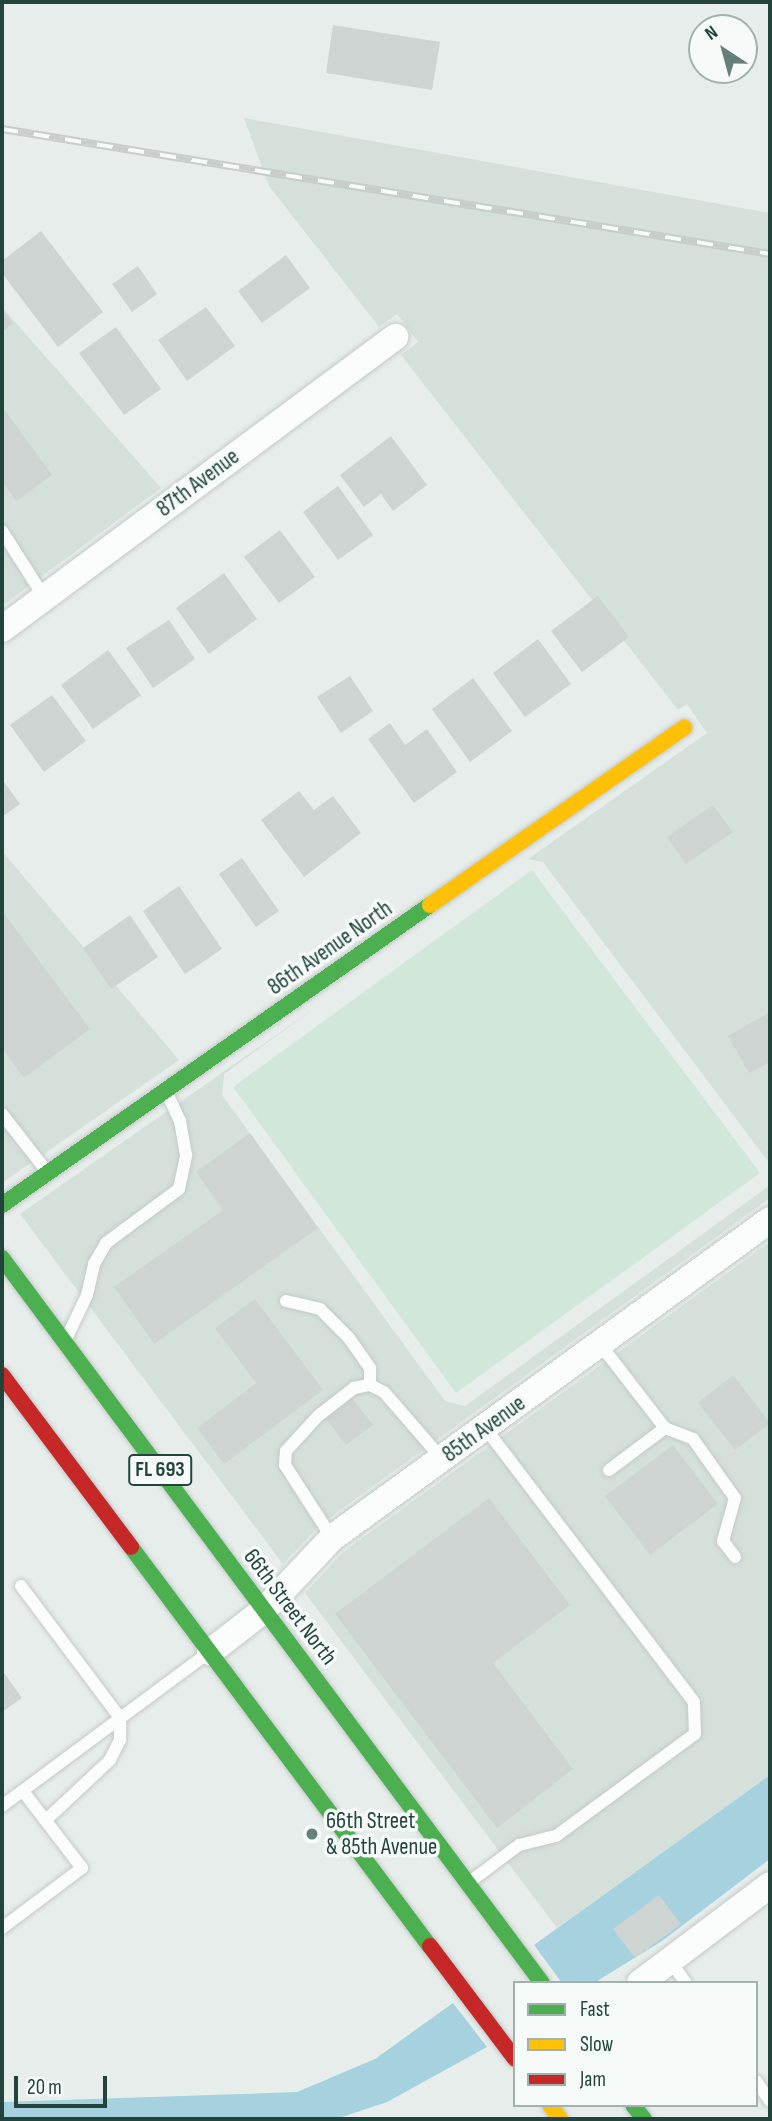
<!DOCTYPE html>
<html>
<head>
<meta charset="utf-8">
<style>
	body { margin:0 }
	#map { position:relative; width:772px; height:2121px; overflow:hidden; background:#e7edeb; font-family:"Sofia Sans Condensed",sans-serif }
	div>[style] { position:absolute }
	.built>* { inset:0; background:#d5e0db }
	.green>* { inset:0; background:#d0e7d9 }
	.water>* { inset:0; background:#a5d2de }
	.building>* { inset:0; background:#ced4d2 }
	.roads { filter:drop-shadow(0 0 2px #c4cac8) drop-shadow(0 0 2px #c4cac8) }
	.lane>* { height:12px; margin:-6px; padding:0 6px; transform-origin:6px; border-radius:6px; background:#fbfcfc }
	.street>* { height:26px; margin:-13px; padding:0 13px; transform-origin:13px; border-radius:13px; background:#fbfcfc }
	.fast>* { height:16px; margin:-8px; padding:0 8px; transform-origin:8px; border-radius:8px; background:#4caf50 }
	.slow>* { height:16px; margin:-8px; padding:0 8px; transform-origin:8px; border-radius:8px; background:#ffc107 }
	.jam>* { height:16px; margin:-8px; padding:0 8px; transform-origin:8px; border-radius:8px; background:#c62828 }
	.rail>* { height:8px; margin-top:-4px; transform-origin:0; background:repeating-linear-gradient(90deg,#f6fbf9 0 16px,#c8cdcc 0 32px); box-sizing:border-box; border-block:2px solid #c8cdcc }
	.dots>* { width:19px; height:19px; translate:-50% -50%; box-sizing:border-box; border:4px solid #f6fbf9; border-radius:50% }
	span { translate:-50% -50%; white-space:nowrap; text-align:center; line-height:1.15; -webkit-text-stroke:7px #f6fbf9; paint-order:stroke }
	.shield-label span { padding:2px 5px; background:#f6fbf9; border:2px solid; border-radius:5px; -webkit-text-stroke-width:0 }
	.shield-label { font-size:21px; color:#22443d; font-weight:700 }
	.street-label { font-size:23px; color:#22443d }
	.poi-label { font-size:23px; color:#22443d }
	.left { translate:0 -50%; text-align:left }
	.frame { position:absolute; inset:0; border:4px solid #22443d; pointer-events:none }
	.legend { position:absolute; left:513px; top:1981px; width:245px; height:126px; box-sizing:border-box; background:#f6fbf9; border:2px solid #a1b2ae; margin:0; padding:9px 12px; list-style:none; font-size:21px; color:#22443d }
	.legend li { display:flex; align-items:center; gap:14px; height:35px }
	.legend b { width:35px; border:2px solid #a1b2ae }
	.north { position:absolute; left:688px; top:14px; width:70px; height:70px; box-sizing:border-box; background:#f6fbf9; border:2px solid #a1b2ae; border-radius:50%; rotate:324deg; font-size:19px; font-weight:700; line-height:28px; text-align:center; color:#22443d }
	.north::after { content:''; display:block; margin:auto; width:24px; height:32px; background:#677f7a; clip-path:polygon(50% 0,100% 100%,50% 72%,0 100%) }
	.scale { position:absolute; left:14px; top:2076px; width:93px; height:32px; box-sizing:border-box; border:4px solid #22443d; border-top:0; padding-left:9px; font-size:21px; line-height:24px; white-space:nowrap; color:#22443d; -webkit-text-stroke:5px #f6fbf9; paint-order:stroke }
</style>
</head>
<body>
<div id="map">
	<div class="built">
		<i style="clip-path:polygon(244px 118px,770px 213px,770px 1164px,543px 862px,528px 859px,707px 733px,687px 704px,678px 710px,401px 355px,418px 342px,397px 314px,379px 327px,269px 186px)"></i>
		<i style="clip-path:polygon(2px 307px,161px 488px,2px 606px)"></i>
		<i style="clip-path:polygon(2px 851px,179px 1060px,2px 1183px)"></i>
		<i style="clip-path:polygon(319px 1005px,224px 1074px,222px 1095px,445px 1401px,465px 1406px,769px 1186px,770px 1172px,770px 1198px,321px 1524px,283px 1564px,20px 1214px)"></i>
		<i style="clip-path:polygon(770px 1242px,770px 1775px,557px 1928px,305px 1593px,343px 1552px)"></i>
	</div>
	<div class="green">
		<i style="clip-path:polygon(532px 870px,760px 1173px,456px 1393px,233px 1087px)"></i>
	</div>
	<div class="water">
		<i style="clip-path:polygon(770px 1775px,770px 1859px,662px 1941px,594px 1983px,562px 1983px,534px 1945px)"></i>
		<i style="clip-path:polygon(453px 2003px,487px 2047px,387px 2102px,336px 2119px,2px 2119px,2px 2102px,297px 2092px,375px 2059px)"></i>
	</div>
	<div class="building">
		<i style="clip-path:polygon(333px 25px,440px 42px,432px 90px,326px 73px)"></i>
		<i style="clip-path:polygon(41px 231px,103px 312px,58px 347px,2px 273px,2px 261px)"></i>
		<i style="clip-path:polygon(286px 255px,310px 288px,262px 323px,238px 291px)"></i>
		<i style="clip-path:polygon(138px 266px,157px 294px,132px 312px,112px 284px)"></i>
		<i style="clip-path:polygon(206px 307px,235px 346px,187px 381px,158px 340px)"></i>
		<i style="clip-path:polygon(2px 308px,13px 323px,2px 332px)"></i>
		<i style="clip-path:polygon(116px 327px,161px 389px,124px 415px,79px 353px)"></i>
		<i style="clip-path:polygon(2px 406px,52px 475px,16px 501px,2px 481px)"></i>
		<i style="clip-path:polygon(391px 436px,427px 485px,393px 511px,381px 494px,364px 507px,340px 475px)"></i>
		<i style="clip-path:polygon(338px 486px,373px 535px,338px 560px,303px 512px)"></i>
		<i style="clip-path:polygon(280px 530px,315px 577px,279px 603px,244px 557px)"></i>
		<i style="clip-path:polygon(224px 573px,257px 619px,209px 654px,176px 608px)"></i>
		<i style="clip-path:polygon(598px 596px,629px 637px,582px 672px,551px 631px)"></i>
		<i style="clip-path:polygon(169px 620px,195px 659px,153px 688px,126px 648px)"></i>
		<i style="clip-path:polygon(538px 639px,571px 684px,525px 717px,493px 673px)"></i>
		<i style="clip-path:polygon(108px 650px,141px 695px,93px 729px,61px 685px)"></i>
		<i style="clip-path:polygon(350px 676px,373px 711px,341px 733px,317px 697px)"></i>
		<i style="clip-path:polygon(473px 678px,512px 731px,470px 762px,432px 709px)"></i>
		<i style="clip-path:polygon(52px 695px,86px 741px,44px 772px,10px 725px)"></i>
		<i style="clip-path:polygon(390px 723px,405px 745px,427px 729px,457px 772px,414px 803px,368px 739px)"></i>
		<i style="clip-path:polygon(2px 779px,20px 804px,2px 817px)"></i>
		<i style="clip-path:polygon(299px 791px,314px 810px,333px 796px,361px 833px,304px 877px,261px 820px)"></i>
		<i style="clip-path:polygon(713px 805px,733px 832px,686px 864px,667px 837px)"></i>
		<i style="clip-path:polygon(242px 858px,279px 911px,256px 927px,219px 874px)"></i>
		<i style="clip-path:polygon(179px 886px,222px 949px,185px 974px,143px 911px)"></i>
		<i style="clip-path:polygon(2px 911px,90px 1029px,24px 1078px,2px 1048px)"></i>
		<i style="clip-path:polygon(130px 915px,158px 957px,111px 989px,83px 948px)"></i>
		<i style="clip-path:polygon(770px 1012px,770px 1062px,749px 1073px,728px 1036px)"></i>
		<i style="clip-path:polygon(250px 1133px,318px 1228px,154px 1344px,114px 1287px,223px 1210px,196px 1172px)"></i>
		<i style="clip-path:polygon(255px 1299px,323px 1390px,224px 1464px,197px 1428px,256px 1383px,215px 1328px)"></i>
		<i style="clip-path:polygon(733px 1375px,770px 1423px,735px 1450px,698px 1403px)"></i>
		<i style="clip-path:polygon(352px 1398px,373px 1425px,346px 1445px,326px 1419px)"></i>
		<i style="clip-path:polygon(673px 1445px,718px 1504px,650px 1555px,605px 1496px)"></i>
		<i style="clip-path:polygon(489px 1498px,570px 1605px,493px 1663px,573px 1769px,497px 1828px,335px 1614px)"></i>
		<i style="clip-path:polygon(2px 1670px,22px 1698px,2px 1712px)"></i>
		<i style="clip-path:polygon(659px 1895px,681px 1924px,635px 1958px,613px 1929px)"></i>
	</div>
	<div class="roads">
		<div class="lane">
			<i style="left:2px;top:531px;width:78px;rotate:57.5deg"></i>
			<i style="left:2px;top:1114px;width:70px;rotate:52deg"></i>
			<i style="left:286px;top:1301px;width:35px;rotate:13deg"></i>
			<i style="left:320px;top:1309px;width:41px;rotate:45deg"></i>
			<i style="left:349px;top:1338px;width:37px;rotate:55deg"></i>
			<i style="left:370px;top:1368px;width:17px;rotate:90deg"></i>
			<i style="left:68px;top:1335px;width:44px;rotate:-64.6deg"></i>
			<i style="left:87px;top:1295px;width:32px;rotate:-77deg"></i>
			<i style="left:94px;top:1264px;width:24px;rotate:-60deg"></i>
			<i style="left:106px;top:1243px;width:91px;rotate:-36.5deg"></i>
			<i style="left:179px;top:1189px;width:35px;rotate:-78deg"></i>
			<i style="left:186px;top:1155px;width:35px;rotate:-100deg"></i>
			<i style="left:180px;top:1121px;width:29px;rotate:-115deg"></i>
			<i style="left:600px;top:1344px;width:106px;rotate:52.3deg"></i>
			<i style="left:665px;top:1428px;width:70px;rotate:143.1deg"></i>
			<i style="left:665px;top:1428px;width:30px;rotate:21deg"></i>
			<i style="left:693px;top:1439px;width:72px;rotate:54.6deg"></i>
			<i style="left:735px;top:1498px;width:45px;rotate:105.6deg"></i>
			<i style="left:723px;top:1541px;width:20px;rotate:53deg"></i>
			<i style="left:332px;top:1538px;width:87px;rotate:-122.8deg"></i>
			<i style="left:285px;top:1465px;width:14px;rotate:-86deg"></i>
			<i style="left:286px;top:1451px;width:47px;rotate:-47.6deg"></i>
			<i style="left:318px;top:1416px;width:46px;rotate:-37.9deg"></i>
			<i style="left:354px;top:1388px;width:16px;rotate:-11deg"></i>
			<i style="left:370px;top:1385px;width:16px;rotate:27deg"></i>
			<i style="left:384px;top:1392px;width:89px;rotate:49.1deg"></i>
			<i style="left:21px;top:1586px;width:165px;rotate:53.1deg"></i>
			<i style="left:120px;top:1718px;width:22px;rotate:90deg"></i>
			<i style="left:120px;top:1740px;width:22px;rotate:117deg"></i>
			<i style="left:110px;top:1760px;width:88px;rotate:136.8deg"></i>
			<i style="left:2px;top:1806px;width:255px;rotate:-36.6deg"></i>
			<i style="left:471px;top:1881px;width:60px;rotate:-36.9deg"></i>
			<i style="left:519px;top:1845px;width:38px;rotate:-14deg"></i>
			<i style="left:556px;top:1836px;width:172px;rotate:-36.3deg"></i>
			<i style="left:695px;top:1734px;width:32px;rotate:-92deg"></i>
			<i style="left:694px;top:1702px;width:345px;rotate:-127.3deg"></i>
			<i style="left:2px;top:1928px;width:100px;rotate:-36.9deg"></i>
			<i style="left:82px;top:1868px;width:97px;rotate:-127.5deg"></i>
			<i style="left:669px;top:1959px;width:29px;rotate:55deg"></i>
			<i style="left:756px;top:2081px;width:24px;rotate:55deg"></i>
		</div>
		<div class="street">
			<i style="left:2px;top:629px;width:490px;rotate:-36.6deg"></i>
			<i style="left:210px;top:1652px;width:68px;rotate:-37.9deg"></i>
			<i style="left:264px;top:1610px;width:99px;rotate:-46.6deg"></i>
			<i style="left:332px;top:1538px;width:541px;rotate:-35.98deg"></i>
			<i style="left:640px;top:1983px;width:163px;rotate:-37deg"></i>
		</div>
		<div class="fast">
			<i style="left:2px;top:1205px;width:523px;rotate:-35.03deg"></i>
			<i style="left:2px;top:1258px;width:904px;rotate:53.32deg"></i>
			<i style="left:131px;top:1547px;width:499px;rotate:53.2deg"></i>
			<i style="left:633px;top:2105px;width:18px;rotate:52deg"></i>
		</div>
		<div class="slow">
			<i style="left:430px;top:905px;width:310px;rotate:-34.9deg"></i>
			<i style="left:550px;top:2105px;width:17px;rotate:54deg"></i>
		</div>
		<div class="jam">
			<i style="left:2px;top:1375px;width:215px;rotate:53.1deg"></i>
			<i style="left:430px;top:1946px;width:141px;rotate:53deg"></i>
		</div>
	</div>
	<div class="rail">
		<i style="left:2px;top:129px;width:778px;rotate:9.24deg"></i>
	</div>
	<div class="dots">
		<i style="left:312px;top:1834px;background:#677f7a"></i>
	</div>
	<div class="shield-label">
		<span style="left:160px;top:1470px">FL 693</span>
	</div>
	<div class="street-label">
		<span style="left:198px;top:483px;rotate:-37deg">87th Avenue</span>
		<span style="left:330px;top:948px;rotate:-35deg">86th Avenue North</span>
		<span style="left:484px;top:1429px;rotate:-36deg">85th Avenue</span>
		<span style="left:290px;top:1607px;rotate:53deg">66th Street North</span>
	</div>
	<div class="poi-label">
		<span class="left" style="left:326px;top:1834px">66th Street<br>&amp; 85th Avenue</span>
	</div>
	<div class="frame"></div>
	<ul class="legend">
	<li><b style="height:9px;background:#4caf50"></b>Fast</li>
	<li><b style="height:9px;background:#ffc107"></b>Slow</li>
	<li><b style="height:9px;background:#c62828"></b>Jam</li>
	</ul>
	<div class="north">N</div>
	<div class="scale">20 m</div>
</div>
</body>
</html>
